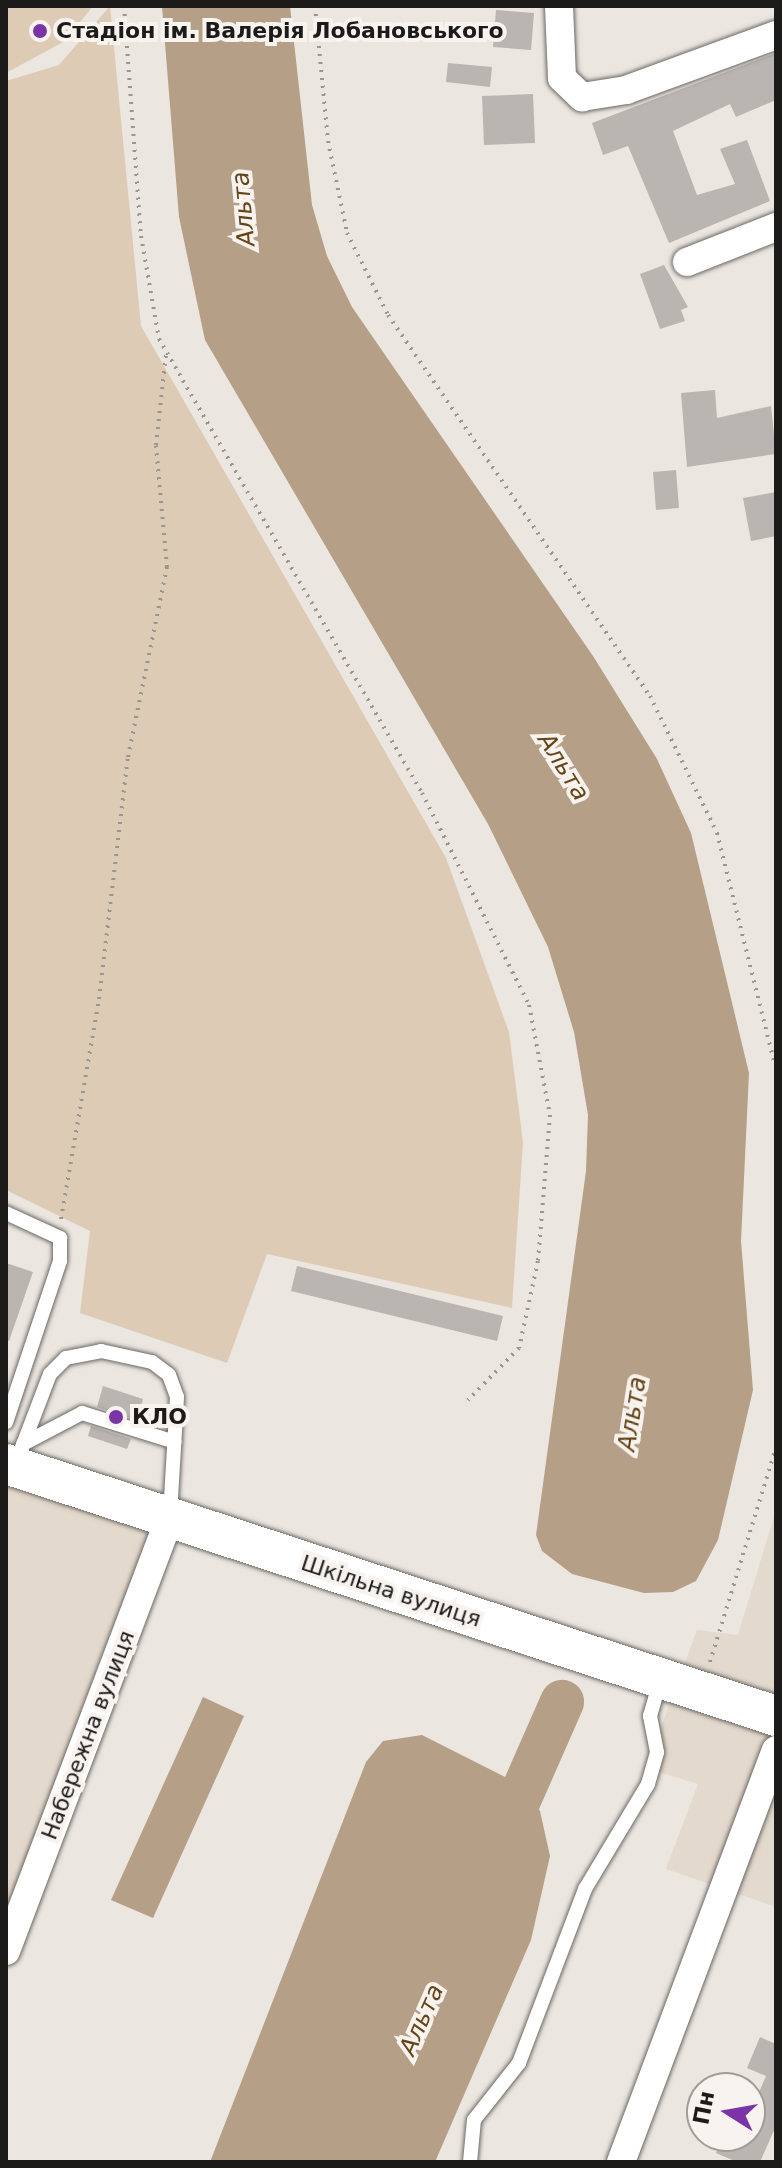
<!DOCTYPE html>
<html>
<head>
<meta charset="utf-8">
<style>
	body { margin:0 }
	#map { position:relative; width:782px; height:2168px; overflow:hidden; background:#ebe6e0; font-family:"DejaVu Sans",sans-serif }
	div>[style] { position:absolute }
	.built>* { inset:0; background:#e3d9cd }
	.green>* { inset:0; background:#decbb6 }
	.water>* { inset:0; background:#b59f86 }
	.river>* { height:44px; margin:-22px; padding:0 22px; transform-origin:22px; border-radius:22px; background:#b59f86 }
	.building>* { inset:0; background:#bab5b0 }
	.path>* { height:4px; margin-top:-2px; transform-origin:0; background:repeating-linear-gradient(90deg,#999591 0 2px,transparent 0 8px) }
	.roads { filter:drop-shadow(0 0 2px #6c6863) drop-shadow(0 0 2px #6c6863) }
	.service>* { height:14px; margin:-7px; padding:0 7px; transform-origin:7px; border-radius:7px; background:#fff }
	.minor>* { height:28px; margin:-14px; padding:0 14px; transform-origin:14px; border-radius:14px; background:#fff }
	.secondary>* { height:40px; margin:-20px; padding:0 20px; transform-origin:20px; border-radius:20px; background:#fff }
	.dots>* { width:22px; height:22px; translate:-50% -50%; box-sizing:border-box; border:4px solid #f8f3ee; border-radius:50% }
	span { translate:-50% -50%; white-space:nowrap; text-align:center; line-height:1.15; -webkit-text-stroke:8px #f8f3ee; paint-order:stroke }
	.poi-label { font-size:22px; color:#1c1b19; font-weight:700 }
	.left { translate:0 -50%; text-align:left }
	.street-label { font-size:22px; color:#1c1b19 }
	.water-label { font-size:24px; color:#654418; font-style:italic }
	.frame { position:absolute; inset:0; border:8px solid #1c1b19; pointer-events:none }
	.north { position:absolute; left:686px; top:2072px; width:80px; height:80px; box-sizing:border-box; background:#f8f3ee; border:2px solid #a09d99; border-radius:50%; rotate:281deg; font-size:22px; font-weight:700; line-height:32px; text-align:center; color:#1c1b19 }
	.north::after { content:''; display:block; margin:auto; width:28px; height:36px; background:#7b34a7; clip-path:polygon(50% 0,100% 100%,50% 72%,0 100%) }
</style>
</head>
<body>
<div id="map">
	<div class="built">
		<i style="clip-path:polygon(6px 1464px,169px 1519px,6px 1951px)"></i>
		<i style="clip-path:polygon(776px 1510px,776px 1907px,666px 1869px,698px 1784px,646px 1768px,697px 1630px,738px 1635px)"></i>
	</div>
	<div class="green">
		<i style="clip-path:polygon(6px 6px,93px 6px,65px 41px,6px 73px)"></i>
		<i style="clip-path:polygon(110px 6px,141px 326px,446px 858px,509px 1032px,523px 1142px,512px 1308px,267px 1254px,227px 1363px,80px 1313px,90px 1231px,6px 1190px,6px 81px,59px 65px)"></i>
	</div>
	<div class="water">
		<i style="clip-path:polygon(162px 6px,290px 6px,312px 205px,327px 256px,352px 307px,593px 656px,657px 759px,691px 833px,749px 1073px,741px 1241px,753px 1390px,718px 1540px,696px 1581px,673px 1592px,644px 1593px,572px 1574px,542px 1551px,536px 1535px,586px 1171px,588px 1115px,574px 1032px,548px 947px,488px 824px,205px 340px,179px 217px)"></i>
		<i style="clip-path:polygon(203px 1697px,244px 1716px,153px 1918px,111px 1900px)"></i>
		<i style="clip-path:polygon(422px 1735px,523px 1786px,540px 1811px,550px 1856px,531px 1940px,435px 2162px,210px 2162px,366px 1762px,383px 1741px)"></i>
	</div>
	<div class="river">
		<i style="left:501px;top:1841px;width:152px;rotate:-66.3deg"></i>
	</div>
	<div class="building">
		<i style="clip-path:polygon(496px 10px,534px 13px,531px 50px,493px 47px)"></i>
		<i style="clip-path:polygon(776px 53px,776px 100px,736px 117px,730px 104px,673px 131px,697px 195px,735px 184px,720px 149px,747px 140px,770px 201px,669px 243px,628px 146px,603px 155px,592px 123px)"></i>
		<i style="clip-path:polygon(448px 63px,492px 67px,490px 87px,446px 82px)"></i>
		<i style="clip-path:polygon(533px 94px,535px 143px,484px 145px,482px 96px)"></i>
		<i style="clip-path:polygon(664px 265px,688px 307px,681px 310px,685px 321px,660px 329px,640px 274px)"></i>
		<i style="clip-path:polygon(715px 390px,717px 418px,771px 406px,776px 454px,687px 467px,681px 393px)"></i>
		<i style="clip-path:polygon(676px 470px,679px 508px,656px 510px,653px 472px)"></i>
		<i style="clip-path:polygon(776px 492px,776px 536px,751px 541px,743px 498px)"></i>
		<i style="clip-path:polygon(6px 1263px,33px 1272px,9px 1341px,6px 1340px)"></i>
		<i style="clip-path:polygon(297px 1266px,503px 1316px,497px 1341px,291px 1291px)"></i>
		<i style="clip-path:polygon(103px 1386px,143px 1399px,137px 1420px,97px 1407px)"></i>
		<i style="clip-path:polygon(91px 1426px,131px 1439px,127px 1449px,88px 1436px)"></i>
		<i style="clip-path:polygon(760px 2037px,776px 2044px,776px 2126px,760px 2162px,737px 2162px,716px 2153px,723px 2136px,750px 2136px,750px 2113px,766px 2076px,747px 2068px)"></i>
	</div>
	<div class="path">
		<i style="left:124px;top:6px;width:231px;rotate:85.8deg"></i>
		<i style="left:141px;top:236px;width:105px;rotate:80.1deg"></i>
		<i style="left:159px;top:339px;width:525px;rotate:59.92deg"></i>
		<i style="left:422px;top:793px;width:237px;rotate:63.2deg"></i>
		<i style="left:529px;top:1005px;width:112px;rotate:79.2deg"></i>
		<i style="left:550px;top:1115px;width:146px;rotate:94.7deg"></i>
		<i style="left:538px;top:1261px;width:89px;rotate:102.3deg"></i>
		<i style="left:519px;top:1348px;width:73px;rotate:134.4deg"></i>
		<i style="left:315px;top:6px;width:136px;rotate:84.5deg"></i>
		<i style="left:328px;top:141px;width:94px;rotate:78.3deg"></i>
		<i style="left:347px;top:233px;width:92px;rotate:63.4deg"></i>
		<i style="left:388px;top:315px;width:462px;rotate:55.5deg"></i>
		<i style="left:650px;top:696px;width:153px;rotate:63.9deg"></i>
		<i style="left:717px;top:833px;width:236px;rotate:76deg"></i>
		<i style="left:776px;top:1056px;width:46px;rotate:90deg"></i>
		<i style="left:61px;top:1219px;width:223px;rotate:-80.2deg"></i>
		<i style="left:99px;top:999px;width:244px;rotate:-83.2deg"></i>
		<i style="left:128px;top:757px;width:194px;rotate:-78.4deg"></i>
		<i style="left:167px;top:567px;width:122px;rotate:-95.2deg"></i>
		<i style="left:156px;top:445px;width:91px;rotate:-83.7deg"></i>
		<i style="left:710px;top:1662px;width:224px;rotate:-72.9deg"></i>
	</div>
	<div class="roads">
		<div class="service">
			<i style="left:6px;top:1213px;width:60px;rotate:24.8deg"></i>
			<i style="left:60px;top:1238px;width:23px;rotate:90deg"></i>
			<i style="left:60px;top:1261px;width:170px;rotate:108.5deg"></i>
			<i style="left:23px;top:1444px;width:67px;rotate:-27.7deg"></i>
			<i style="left:82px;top:1413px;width:97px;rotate:17.3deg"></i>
			<i style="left:16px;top:1463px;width:95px;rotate:-69.1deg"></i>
			<i style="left:50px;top:1374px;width:23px;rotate:-45deg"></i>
			<i style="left:66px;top:1358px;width:36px;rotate:-11deg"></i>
			<i style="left:101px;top:1351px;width:52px;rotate:12.2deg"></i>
			<i style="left:152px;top:1362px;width:21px;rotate:37deg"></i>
			<i style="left:169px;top:1375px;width:23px;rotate:70deg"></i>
			<i style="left:177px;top:1397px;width:119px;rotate:93.4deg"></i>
			<i style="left:470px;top:2162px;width:42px;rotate:-84.6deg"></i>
			<i style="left:474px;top:2120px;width:73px;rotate:-51.7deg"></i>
			<i style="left:519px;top:2063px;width:186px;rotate:-69.2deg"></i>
			<i style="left:585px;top:1889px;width:122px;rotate:-59deg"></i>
			<i style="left:648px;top:1784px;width:33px;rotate:-74deg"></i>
			<i style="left:657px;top:1752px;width:37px;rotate:-101deg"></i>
			<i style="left:650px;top:1716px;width:37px;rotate:-74deg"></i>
		</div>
		<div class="minor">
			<i style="left:559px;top:6px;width:72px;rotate:87.6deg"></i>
			<i style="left:562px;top:78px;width:28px;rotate:44deg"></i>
			<i style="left:582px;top:97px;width:45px;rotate:-9deg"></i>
			<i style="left:626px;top:90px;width:160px;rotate:-20.1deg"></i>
			<i style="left:687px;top:262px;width:96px;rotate:-21.5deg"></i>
			<i style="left:6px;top:1951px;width:462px;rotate:-69.3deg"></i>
			<i style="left:621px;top:2162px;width:440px;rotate:-69.4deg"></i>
		</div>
		<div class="secondary">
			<i style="left:6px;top:1464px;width:810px;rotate:18.12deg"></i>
		</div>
	</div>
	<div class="dots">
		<i style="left:40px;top:31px;background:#7b34a7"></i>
		<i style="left:116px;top:1417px;background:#7b34a7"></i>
	</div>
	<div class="poi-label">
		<span class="left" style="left:56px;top:31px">Стадіон ім. Валерія Лобановського</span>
		<span class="left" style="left:132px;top:1417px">КЛО</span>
	</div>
	<div class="street-label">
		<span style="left:391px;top:1591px;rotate:18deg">Шкільна вулиця</span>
		<span style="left:88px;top:1735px;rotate:-69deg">Набережна вулиця</span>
	</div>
	<div class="water-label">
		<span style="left:244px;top:209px;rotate:-95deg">Альта</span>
		<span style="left:563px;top:767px;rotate:58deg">Альта</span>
		<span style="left:633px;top:1414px;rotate:-81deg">Альта</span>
		<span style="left:422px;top:2020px;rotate:-66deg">Альта</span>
	</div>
	<div class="frame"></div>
	<div class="north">Пн</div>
</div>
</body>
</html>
